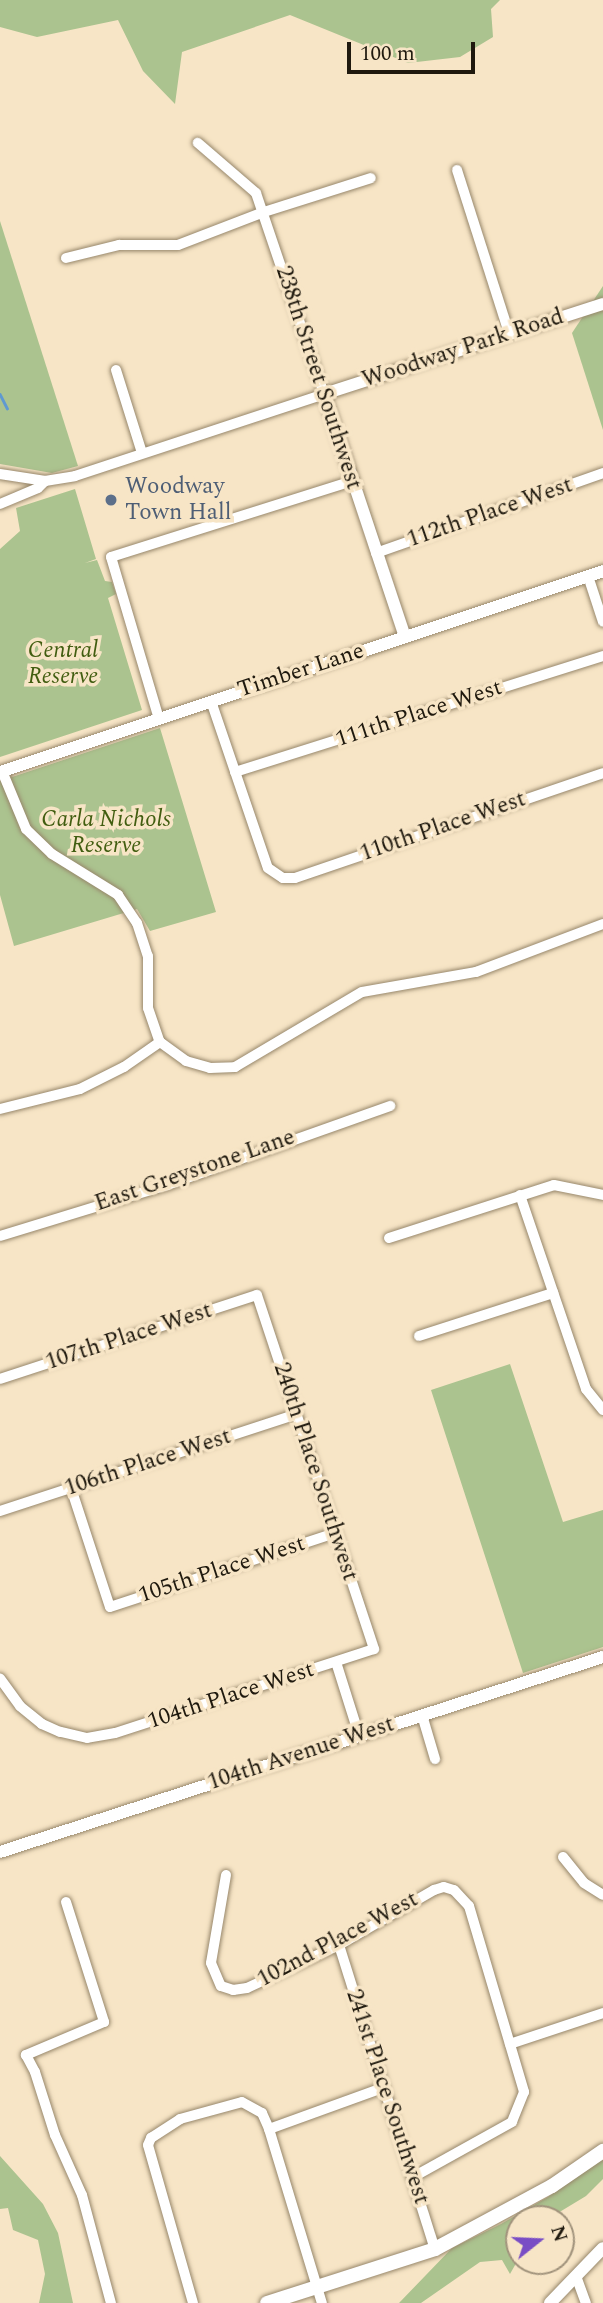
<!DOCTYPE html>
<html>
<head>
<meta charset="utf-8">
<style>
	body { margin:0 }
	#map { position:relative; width:603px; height:2303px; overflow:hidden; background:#f7e5c6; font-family:Spectral,serif }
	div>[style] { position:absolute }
	.green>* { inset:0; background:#abc38f }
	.stream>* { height:2.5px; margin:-1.25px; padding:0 1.25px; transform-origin:1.25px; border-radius:1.25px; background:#5f99d1 }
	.roads { filter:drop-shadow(0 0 2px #97876b) drop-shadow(0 0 2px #97876b) }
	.minor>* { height:10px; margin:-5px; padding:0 5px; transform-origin:5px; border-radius:5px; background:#fff }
	.tertiary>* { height:12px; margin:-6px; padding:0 6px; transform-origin:6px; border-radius:6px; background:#fff }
	.secondary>* { height:14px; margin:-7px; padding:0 7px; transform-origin:7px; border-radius:7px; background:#fff }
	.dots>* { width:19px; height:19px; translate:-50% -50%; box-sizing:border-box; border:4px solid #f7e5c6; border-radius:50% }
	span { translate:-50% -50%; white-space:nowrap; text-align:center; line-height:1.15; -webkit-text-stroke:7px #f7e5c6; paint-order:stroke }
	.street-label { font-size:23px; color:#1f190e }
	.service-label { font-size:23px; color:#4e5e75 }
	.left { translate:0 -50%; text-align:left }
	.park-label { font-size:23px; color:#415d10; font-style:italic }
	.north { position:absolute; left:505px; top:2205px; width:70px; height:70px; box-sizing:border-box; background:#f7e5c6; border:2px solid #a1937c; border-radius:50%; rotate:72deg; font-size:19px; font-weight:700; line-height:28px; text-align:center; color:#1f190e }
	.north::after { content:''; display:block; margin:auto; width:24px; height:32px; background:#794dc5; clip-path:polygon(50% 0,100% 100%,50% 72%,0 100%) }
	.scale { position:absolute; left:347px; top:42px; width:128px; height:32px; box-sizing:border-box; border:4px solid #1f190e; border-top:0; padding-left:9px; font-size:21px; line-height:24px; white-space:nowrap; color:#1f190e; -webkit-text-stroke:5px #f7e5c6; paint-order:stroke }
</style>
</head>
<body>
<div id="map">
	<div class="green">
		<i style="clip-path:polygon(0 0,500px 0,491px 9px,493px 37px,460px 57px,408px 63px,290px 15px,182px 52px,175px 104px,143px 71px,118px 20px,37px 37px,0 27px)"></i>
		<i style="clip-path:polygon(0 221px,78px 466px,52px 473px,0 464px)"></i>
		<i style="clip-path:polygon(603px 286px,603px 430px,572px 333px)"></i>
		<i style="clip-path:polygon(75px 489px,96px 559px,85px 563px,97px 560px,105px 581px,112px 582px,116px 594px,108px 598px,142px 710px,0 757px,0 549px,20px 531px,16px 508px)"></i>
		<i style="clip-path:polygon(160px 728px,216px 912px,150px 931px,137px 909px,14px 946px,0 895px,0 781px)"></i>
		<i style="clip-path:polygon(510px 1364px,563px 1522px,603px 1510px,603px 1647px,523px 1673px,431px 1390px)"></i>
		<i style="clip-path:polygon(0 2156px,43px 2204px,58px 2233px,73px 2303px,39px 2303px,45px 2274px,38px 2240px,13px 2230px,8px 2208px,0 2209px)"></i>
		<i style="clip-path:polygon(603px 2160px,603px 2179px,586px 2196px,548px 2219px,519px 2219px,519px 2258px,510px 2274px,502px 2260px,480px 2262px,421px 2303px,399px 2303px,452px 2248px,501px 2224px,548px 2197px,591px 2164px)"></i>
	</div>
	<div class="stream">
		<i style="left:0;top:394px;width:16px;rotate:63deg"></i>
	</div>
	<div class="roads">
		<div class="minor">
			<i style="left:457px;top:170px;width:171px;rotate:72.3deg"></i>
			<i style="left:66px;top:258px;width:55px;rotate:-13.8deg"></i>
			<i style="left:119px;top:245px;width:59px"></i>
			<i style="left:178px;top:245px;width:92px;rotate:-21deg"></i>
			<i style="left:264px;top:212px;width:112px;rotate:-17.6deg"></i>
			<i style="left:116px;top:370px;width:87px;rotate:72.6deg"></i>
			<i style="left:0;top:474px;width:46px;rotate:8.8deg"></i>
			<i style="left:45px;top:481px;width:30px;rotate:-9deg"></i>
			<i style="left:75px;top:476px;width:262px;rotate:-18.2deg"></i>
			<i style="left:324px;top:394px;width:212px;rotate:-108.7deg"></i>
			<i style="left:256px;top:193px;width:77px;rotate:-139.2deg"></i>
			<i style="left:0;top:504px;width:41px;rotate:-22.8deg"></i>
			<i style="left:38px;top:488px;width:10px;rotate:-45deg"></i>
			<i style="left:376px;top:553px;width:241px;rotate:-19.4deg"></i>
			<i style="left:588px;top:576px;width:48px;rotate:71.9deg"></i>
			<i style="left:211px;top:701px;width:176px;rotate:71.2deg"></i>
			<i style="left:268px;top:868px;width:18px;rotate:34deg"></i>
			<i style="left:283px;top:878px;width:12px"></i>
			<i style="left:295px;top:878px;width:325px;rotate:-18.8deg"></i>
			<i style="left:159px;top:719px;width:169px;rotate:-106.5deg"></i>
			<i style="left:111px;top:557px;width:253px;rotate:-17.5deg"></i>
			<i style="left:2px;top:771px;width:63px;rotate:67.5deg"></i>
			<i style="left:26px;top:829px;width:36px;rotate:44deg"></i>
			<i style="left:52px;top:854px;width:78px;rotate:31.8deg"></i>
			<i style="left:118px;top:895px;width:34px;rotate:56deg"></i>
			<i style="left:137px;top:923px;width:35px;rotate:72deg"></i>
			<i style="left:148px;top:956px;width:52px;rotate:90deg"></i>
			<i style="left:148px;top:1008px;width:36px;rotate:71deg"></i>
			<i style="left:235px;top:772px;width:386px;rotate:-17.5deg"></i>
			<i style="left:160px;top:1042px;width:32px;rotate:36deg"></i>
			<i style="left:186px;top:1061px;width:25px;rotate:16deg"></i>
			<i style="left:210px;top:1068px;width:25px;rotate:-2deg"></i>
			<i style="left:235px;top:1067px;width:147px;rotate:-30.6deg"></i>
			<i style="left:362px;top:992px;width:116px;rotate:-10deg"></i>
			<i style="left:476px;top:972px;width:136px;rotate:-20.7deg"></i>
			<i style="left:0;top:1109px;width:82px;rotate:-14deg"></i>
			<i style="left:80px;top:1089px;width:49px;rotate:-26.6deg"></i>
			<i style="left:124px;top:1067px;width:44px;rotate:-34.8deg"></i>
			<i style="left:520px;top:1195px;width:205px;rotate:71.2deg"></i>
			<i style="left:586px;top:1389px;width:27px;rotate:51deg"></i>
			<i style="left:0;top:1236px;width:175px;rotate:-17deg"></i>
			<i style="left:167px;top:1185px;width:237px;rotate:-19.5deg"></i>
			<i style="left:389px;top:1238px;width:173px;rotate:-17.8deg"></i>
			<i style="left:554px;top:1185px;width:50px;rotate:11.5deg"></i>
			<i style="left:419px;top:1336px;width:141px;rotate:-17.8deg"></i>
			<i style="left:0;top:1379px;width:270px;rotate:-18.1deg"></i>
			<i style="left:257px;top:1295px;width:373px;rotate:71.7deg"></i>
			<i style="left:374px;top:1649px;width:272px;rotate:162deg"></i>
			<i style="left:115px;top:1733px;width:28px;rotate:170deg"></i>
			<i style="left:87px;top:1738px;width:28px;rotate:-167deg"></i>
			<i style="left:60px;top:1732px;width:20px;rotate:-156deg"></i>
			<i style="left:42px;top:1724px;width:28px;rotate:-141deg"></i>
			<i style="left:20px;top:1706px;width:34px;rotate:-126deg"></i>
			<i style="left:71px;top:1488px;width:125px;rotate:71.9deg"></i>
			<i style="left:110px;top:1607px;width:237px;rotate:-18.2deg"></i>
			<i style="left:0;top:1511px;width:311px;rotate:-18.1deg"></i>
			<i style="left:336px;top:1662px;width:77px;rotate:72.5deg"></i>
			<i style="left:422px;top:1715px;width:46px;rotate:73.5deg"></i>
			<i style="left:563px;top:1857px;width:33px;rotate:51deg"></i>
			<i style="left:584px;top:1883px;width:22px;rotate:32deg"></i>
			<i style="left:226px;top:1875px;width:89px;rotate:99.7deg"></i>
			<i style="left:211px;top:1963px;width:25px;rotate:67deg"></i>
			<i style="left:221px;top:1986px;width:13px;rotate:18deg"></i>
			<i style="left:233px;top:1990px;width:14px;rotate:-8deg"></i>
			<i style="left:247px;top:1988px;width:102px;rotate:-25.1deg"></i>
			<i style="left:339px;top:1945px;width:110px;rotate:-30.1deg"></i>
			<i style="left:434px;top:1890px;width:10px;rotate:-17deg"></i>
			<i style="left:444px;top:1887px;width:10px;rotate:17deg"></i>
			<i style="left:454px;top:1890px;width:22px;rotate:47deg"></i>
			<i style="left:469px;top:1906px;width:194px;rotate:73.5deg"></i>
			<i style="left:524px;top:2092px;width:32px;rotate:112deg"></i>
			<i style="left:512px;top:2122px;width:113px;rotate:150.9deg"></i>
			<i style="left:66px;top:1902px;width:126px;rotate:72.4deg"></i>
			<i style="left:104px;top:2022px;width:85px;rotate:157.1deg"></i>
			<i style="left:26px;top:2055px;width:19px;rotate:62deg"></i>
			<i style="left:35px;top:2072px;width:66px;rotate:72.4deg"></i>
			<i style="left:55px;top:2135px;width:66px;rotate:65.8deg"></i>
			<i style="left:82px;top:2195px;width:112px;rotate:75deg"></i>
			<i style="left:339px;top:1945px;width:319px;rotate:72.5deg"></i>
			<i style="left:510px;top:2044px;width:98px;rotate:-18.4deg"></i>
			<i style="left:269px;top:2129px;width:120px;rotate:-19.9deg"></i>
			<i style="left:576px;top:2276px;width:29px;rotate:70deg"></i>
			<i style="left:193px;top:2303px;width:164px;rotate:-105.9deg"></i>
			<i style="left:148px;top:2145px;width:8px;rotate:-67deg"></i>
			<i style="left:151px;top:2138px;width:35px;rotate:-33deg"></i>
			<i style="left:180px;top:2119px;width:64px;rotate:-15.3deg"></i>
			<i style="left:242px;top:2102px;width:23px;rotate:29deg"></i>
			<i style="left:262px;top:2113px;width:17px;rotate:66deg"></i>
			<i style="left:269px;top:2129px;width:182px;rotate:73.1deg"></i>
		</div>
		<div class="tertiary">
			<i style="left:405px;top:637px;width:256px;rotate:-108.4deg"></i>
			<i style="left:324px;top:394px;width:293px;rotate:-17.9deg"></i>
			<i style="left:0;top:772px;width:636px;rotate:-18.43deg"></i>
			<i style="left:0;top:1852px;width:634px;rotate:-17.92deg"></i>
			<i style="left:550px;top:2303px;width:76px;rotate:-46.1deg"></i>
		</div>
		<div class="secondary">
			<i style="left:267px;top:2303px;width:176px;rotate:-17.8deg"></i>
			<i style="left:435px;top:2249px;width:133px;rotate:-28.3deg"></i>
			<i style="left:552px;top:2186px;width:62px;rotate:-34.5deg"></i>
		</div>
	</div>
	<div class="dots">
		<i style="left:111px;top:500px;background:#5c6f8a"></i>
	</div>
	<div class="street-label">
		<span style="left:463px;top:349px;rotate:-18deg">Woodway Park Road</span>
		<span style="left:318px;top:378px;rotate:72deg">238th Street Southwest</span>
		<span style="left:490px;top:513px;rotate:-19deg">112th Place West</span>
		<span style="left:301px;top:671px;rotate:-18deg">Timber Lane</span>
		<span style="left:419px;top:714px;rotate:-18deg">111th Place West</span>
		<span style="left:443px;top:827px;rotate:-19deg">110th Place West</span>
		<span style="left:195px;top:1171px;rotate:-19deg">East Greystone Lane</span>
		<span style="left:129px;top:1337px;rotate:-18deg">107th Place West</span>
		<span style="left:148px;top:1463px;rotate:-18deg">106th Place West</span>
		<span style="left:315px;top:1472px;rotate:72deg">240th Place Southwest</span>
		<span style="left:222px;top:1570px;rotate:-18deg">105th Place West</span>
		<span style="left:231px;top:1696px;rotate:-18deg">104th Place West</span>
		<span style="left:301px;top:1754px;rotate:-18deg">104th Avenue West</span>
		<span style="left:338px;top:1940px;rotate:-28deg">102nd Place West</span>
		<span style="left:387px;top:2097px;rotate:72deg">241st Place Southwest</span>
	</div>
	<div class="service-label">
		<span class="left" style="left:125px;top:500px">Woodway<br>Town Hall</span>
	</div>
	<div class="park-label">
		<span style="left:63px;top:664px">Central<br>Reserve</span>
		<span style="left:106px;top:833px">Carla Nichols<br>Reserve</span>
	</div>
	<div class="north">N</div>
	<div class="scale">100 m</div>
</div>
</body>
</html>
